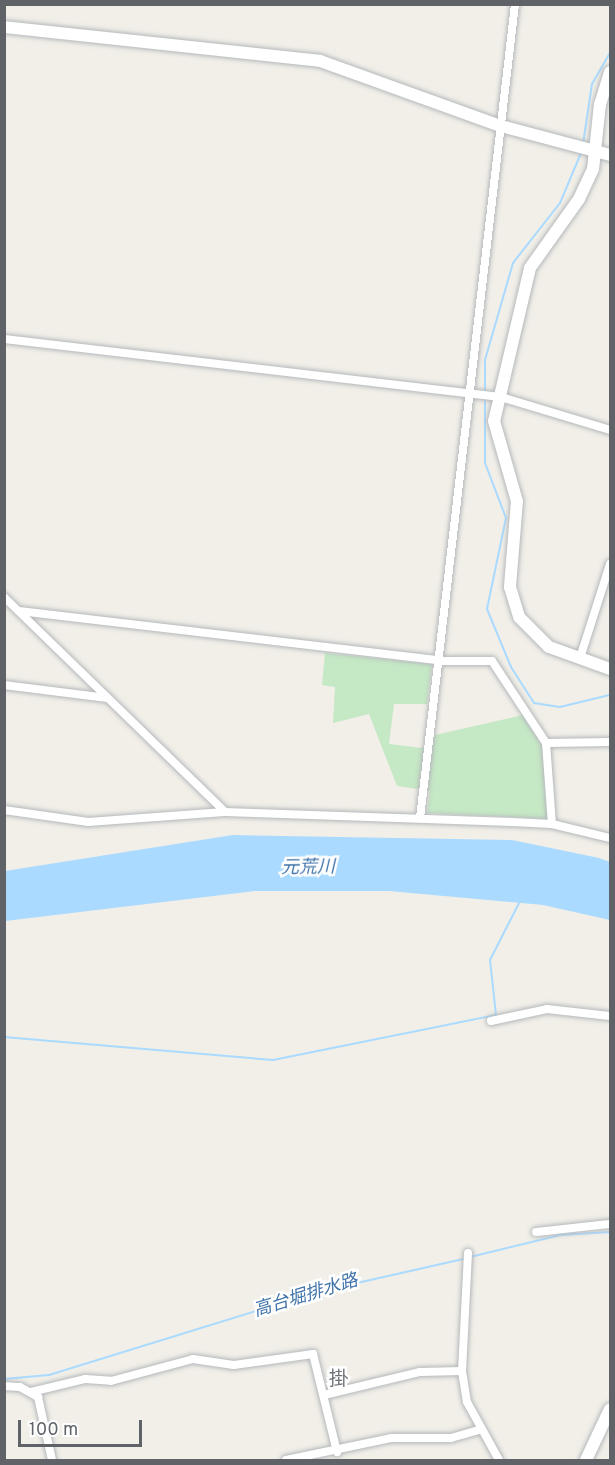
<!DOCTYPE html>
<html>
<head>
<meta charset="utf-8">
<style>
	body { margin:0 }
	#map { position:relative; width:615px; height:1465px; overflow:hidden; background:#f1efe8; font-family:Overpass,"Noto Sans JP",sans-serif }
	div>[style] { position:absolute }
	.green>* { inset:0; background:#c5e8c5 }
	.water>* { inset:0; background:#aadaff }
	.stream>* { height:2px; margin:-1px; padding:0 1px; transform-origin:1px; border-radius:1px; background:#aadaff }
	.roads { filter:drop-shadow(0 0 2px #b5b8bc) drop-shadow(0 0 2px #b5b8bc) }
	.street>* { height:8px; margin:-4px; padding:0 4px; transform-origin:4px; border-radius:4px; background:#fff }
	.secondary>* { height:12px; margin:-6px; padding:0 6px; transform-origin:6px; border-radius:6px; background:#fff }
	span { translate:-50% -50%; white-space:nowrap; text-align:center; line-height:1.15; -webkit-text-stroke:5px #fff; paint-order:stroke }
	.water-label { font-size:18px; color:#4174aa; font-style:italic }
	.quarter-label { font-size:20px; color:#70757a }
	.frame { position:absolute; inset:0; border:6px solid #5f6368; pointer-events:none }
	.scale { position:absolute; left:18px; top:1420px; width:124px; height:27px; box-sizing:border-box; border:3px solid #5f6368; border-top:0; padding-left:8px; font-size:18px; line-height:21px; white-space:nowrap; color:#5f6368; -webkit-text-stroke:4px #fff; paint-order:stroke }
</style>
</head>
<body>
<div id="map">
	<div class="green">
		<i style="clip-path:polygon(325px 653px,432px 664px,427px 704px,394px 704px,389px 744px,422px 748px,435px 735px,523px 715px,543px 748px,549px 819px,427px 813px,430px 791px,397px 786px,369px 714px,333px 723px,335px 687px,322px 685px)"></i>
	</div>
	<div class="water">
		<i style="clip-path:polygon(233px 835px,512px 840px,599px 858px,610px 862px,610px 920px,543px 905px,389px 891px,255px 891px,5px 921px,5px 871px)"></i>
	</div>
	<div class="stream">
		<i style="left:583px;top:144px;width:61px;rotate:-81.5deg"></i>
		<i style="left:592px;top:84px;width:36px;rotate:-60deg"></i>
		<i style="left:581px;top:153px;width:54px;rotate:112.8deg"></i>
		<i style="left:560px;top:203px;width:76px;rotate:128.1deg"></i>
		<i style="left:513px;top:263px;width:101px;rotate:106.1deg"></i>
		<i style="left:485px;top:360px;width:103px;rotate:90deg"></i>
		<i style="left:485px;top:463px;width:59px;rotate:69.1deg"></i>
		<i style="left:506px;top:518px;width:93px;rotate:101.8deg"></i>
		<i style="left:487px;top:609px;width:63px;rotate:67.5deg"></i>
		<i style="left:511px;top:667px;width:43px;rotate:57.4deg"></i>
		<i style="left:534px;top:703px;width:26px;rotate:9deg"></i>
		<i style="left:560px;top:707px;width:51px;rotate:-13.5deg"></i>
		<i style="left:4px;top:1037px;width:270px;rotate:4.9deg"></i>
		<i style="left:273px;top:1060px;width:227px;rotate:-11.4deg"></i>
		<i style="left:496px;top:1015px;width:55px;rotate:-96.2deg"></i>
		<i style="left:490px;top:960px;width:66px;rotate:-63deg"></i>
		<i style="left:470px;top:1257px;width:93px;rotate:-13.7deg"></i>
		<i style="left:560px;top:1235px;width:50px;rotate:-3.4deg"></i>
		<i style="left:4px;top:1379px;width:45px;rotate:-5.1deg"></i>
		<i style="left:49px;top:1375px;width:281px;rotate:-17.2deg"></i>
		<i style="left:317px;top:1292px;width:151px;rotate:-12.7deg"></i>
	</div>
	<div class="roads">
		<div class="street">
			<i style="left:4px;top:339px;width:500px;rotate:6.66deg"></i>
			<i style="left:501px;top:397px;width:114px;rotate:16.8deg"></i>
			<i style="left:4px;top:597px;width:308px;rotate:44.2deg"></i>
			<i style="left:19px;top:611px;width:427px;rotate:6.7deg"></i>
			<i style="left:443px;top:661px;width:49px"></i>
			<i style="left:492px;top:661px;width:98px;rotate:56.6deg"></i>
			<i style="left:546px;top:743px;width:64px;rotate:-0.9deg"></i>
			<i style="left:580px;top:658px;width:99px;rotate:-72.3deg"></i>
			<i style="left:4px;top:685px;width:104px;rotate:7.2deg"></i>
			<i style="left:546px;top:743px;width:81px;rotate:85.8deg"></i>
			<i style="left:4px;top:810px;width:85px;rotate:8.1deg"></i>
			<i style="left:88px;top:822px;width:137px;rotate:-4.2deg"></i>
			<i style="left:225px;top:812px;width:287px;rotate:2deg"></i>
			<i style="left:512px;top:822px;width:40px;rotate:2.9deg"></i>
			<i style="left:552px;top:824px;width:60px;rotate:13.6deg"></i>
			<i style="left:420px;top:818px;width:820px;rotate:-83.34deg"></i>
			<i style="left:491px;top:1021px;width:57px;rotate:-12.1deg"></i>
			<i style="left:547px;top:1009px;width:63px;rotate:6.3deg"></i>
			<i style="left:536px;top:1232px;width:74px;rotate:-6.2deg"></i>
			<i style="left:468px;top:1253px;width:118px;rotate:92.9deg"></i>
			<i style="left:462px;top:1371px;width:31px;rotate:81deg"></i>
			<i style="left:467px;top:1402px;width:66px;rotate:61.1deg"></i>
			<i style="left:4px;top:1386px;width:16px;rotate:4deg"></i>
			<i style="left:20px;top:1387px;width:21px;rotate:29deg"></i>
			<i style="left:38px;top:1397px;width:65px;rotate:77.5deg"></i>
			<i style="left:31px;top:1392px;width:56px;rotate:-13.5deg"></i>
			<i style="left:85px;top:1379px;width:26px;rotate:4deg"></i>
			<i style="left:111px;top:1381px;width:85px;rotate:-15deg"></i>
			<i style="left:193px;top:1359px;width:41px;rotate:8.3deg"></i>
			<i style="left:234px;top:1365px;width:80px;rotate:-7.9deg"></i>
			<i style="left:313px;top:1354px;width:101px;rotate:76.2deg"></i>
			<i style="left:324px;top:1395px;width:99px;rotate:-13.5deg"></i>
			<i style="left:420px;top:1372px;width:42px;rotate:-1.4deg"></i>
			<i style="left:286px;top:1460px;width:107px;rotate:-11.8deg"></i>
			<i style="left:391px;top:1438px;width:60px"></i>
			<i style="left:451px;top:1438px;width:32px;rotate:-16deg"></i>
		</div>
		<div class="secondary">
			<i style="left:4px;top:27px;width:318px;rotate:6.1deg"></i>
			<i style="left:320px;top:61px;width:192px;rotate:19.8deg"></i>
			<i style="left:501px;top:126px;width:113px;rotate:14.9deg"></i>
			<i style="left:610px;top:72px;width:34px;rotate:107deg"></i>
			<i style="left:600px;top:104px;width:65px;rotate:96.1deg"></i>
			<i style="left:593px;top:169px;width:33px;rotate:115deg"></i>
			<i style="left:579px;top:199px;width:85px;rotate:125.4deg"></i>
			<i style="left:530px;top:268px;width:157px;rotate:103.2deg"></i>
			<i style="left:494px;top:421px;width:83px;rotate:74deg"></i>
			<i style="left:517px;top:501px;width:86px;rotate:94.7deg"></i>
			<i style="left:510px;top:587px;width:31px;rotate:73deg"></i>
			<i style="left:519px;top:617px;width:42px;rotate:45deg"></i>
			<i style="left:549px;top:647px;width:65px;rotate:19.8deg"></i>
			<i style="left:586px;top:1460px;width:56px;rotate:-64.8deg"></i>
		</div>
	</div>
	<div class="water-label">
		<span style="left:308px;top:869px;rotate:-1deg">元荒川</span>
		<span style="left:306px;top:1297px;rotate:-17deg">高台堀排水路</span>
	</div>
	<div class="quarter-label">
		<span style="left:339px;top:1380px">掛</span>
	</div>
	<div class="frame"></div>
	<div class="scale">100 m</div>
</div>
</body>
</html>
